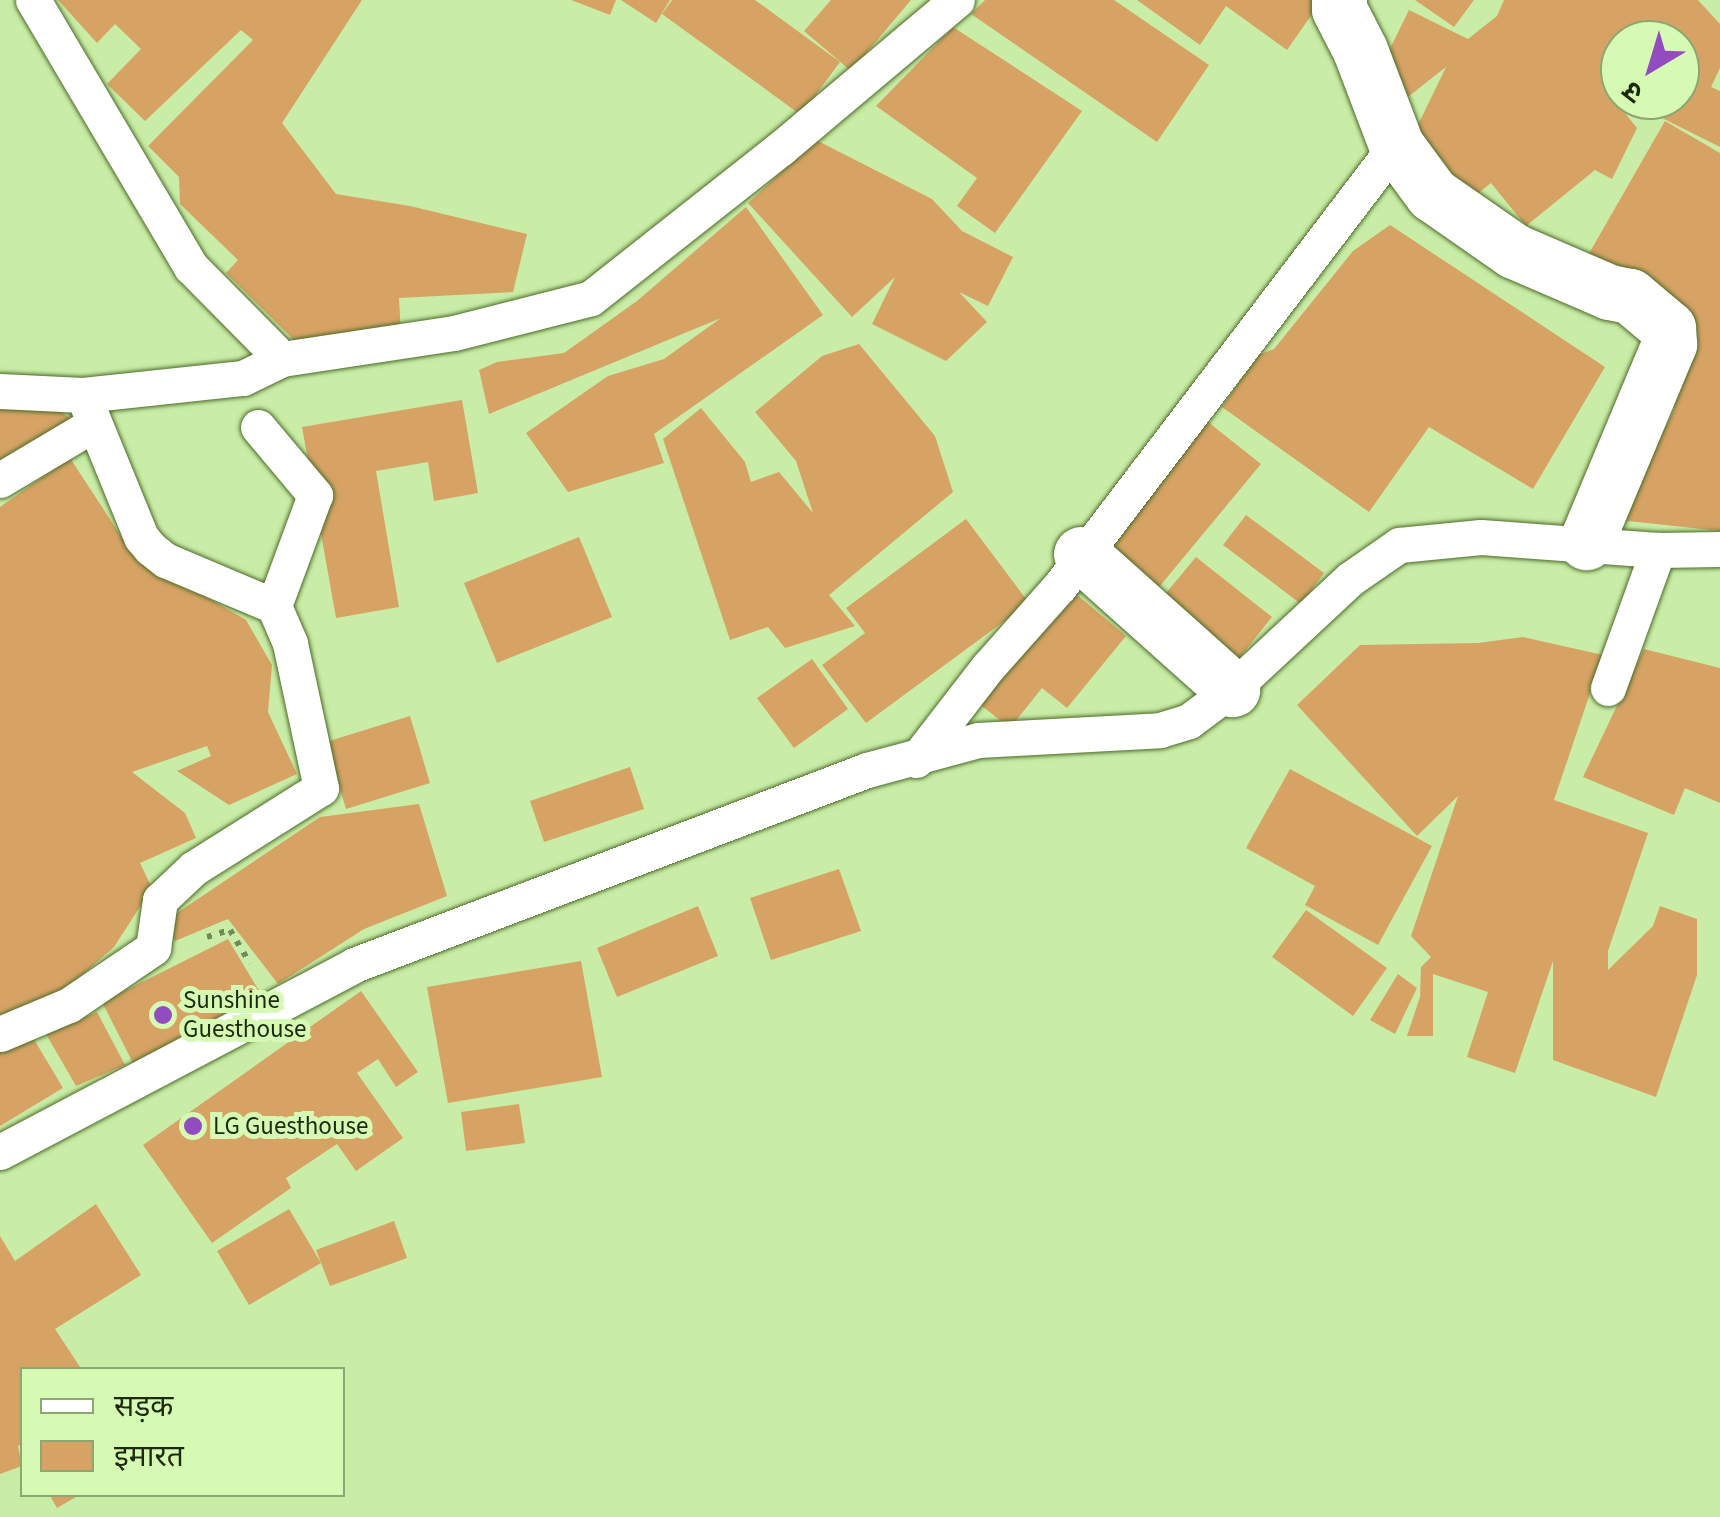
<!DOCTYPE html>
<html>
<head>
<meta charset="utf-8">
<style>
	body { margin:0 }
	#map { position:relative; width:1720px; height:1517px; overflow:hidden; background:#c9eda6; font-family:"Source Sans 3","Noto Sans Devanagari",sans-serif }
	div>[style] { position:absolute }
	.building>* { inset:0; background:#d7a365 }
	.path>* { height:6px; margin-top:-3px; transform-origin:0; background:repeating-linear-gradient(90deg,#728a59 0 5px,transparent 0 13px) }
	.roads { filter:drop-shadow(0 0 2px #4c6b28) drop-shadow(0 0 2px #4c6b28) }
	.service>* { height:35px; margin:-17.5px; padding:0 17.5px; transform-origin:17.5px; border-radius:17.5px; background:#fff }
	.minor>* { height:55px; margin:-27.5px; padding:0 27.5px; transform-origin:27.5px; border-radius:27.5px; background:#fff }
	.dots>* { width:28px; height:28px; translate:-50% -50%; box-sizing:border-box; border:5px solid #d6fab3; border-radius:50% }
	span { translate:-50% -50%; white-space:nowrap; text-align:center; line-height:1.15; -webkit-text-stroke:10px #d6fab3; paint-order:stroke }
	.poi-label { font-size:25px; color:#1d2a0e }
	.left { translate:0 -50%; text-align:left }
	.legend { position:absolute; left:20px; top:1367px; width:325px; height:130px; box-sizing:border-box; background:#d6fab3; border:2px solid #8ca771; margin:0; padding:12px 18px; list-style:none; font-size:30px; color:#1d2a0e }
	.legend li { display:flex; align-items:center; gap:20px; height:50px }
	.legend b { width:50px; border:2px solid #8ca771 }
	.north { position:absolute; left:1600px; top:20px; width:100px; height:100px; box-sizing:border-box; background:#d6fab3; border:2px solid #8ca771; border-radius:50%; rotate:218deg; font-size:28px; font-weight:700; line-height:40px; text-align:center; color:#1d2a0e }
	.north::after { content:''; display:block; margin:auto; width:35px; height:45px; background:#924cbf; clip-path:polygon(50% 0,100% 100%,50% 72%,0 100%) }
</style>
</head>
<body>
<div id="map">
	<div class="building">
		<i style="clip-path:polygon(58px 0,362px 0,282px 123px,336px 194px,410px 206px,527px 234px,513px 292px,399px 298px,401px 335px,294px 340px,226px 273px,238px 260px,180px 204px,179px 177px,148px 146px,253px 40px,241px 30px,145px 121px,107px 84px,141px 49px,115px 24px,97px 43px)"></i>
		<i style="clip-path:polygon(571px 0,616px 0,610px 15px)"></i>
		<i style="clip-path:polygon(621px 0,670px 0,656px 23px)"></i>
		<i style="clip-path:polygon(672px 0,755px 0,840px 62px,801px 115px,662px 14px)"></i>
		<i style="clip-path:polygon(831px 0,911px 0,851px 71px,804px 31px)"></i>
		<i style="clip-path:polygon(985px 0,1114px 0,1209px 65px,1157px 142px,971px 14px)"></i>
		<i style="clip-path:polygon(1137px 0,1322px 0,1287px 50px,1226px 6px,1200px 45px)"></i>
		<i style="clip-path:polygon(1415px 0,1474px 0,1454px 27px)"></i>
		<i style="clip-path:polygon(1504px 0,1698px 0,1720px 24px,1720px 68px,1711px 87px,1720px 91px,1720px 147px,1626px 100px,1680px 100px,1680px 40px,1620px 40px,1620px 97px,1607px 91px,1637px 128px,1612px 179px,1595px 170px,1526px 226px,1491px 183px,1472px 198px,1416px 129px,1446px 67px,1404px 100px,1380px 69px,1409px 10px,1468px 39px,1497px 16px)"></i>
		<i style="clip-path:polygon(953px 27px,1082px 111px,995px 233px,957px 206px,977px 178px,876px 106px)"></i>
		<i style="clip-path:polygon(1665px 121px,1720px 153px,1720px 531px,1619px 520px,1674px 410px,1686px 314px,1587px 257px)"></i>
		<i style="clip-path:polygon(816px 140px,932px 199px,962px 231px,1013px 257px,988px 306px,959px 292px,987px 322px,946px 361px,872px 324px,895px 277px,852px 317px,748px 203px)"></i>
		<i style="clip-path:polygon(746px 207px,823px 315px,654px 434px,664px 463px,568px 492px,526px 433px,608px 376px,664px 359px,721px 318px,489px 414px,479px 370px,497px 362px,564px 353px,637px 301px)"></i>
		<i style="clip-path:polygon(1390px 225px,1605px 367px,1533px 489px,1429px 427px,1369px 512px,1222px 407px,1258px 355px,1274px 349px,1353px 251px)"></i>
		<i style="clip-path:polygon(859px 344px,935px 436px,953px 492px,829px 595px,855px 626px,785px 648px,768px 627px,730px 640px,663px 439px,701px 408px,745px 462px,751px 482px,779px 472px,813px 513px,796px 461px,755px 412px,822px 356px)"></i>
		<i style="clip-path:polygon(462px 400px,478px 493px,434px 501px,428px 462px,376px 471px,399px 607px,336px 618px,302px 427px)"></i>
		<i style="clip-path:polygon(0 405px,51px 406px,73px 420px,0 463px)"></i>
		<i style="clip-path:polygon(1208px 422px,1261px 464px,1150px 598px,1099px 555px)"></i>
		<i style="clip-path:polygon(70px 458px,132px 553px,246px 620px,272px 665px,268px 712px,297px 774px,229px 805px,177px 771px,211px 756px,207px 746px,132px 772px,185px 813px,196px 838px,140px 863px,152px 888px,114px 947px,57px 997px,0 1017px,0 507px)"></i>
		<i style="clip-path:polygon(1246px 515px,1324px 573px,1301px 604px,1223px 545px)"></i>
		<i style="clip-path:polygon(966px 519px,1029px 603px,866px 723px,822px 665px,865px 633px,846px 608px)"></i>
		<i style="clip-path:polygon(579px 537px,612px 617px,497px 663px,464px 583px)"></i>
		<i style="clip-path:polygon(1196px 557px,1272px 617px,1233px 666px,1156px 605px)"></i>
		<i style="clip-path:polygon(1069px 588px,1126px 636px,1067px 708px,1042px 688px,1010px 728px,977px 702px)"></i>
		<i style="clip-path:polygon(1523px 637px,1603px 655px,1554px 800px,1648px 833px,1608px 951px,1608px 970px,1653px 926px,1660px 906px,1697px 919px,1697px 975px,1656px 1097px,1553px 1060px,1553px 961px,1515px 1073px,1467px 1057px,1488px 992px,1433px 974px,1433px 1036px,1407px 1036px,1420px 997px,1421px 967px,1431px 957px,1411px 936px,1458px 796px,1417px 836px,1297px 705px,1360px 645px,1478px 643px)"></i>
		<i style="clip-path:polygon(1644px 649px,1720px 668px,1720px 803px,1685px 788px,1674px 815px,1583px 777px)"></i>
		<i style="clip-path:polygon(812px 659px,848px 709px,794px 748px,757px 698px)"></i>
		<i style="clip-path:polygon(410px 716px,430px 783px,346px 809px,326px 742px)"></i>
		<i style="clip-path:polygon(630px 767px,644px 809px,544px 842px,530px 801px)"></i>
		<i style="clip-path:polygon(1290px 769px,1432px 846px,1378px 945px,1305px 905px,1315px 886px,1246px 848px)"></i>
		<i style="clip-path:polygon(419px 804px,447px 896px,364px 929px,278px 984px,228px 919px,175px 941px,165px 921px,320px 817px)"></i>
		<i style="clip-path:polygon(839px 869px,861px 931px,771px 960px,750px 898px)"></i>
		<i style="clip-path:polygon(698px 906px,718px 956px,617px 997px,597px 948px)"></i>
		<i style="clip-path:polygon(1306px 910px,1387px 968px,1353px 1016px,1272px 957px)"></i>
		<i style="clip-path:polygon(228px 939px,261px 994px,133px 1063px,102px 1002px)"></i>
		<i style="clip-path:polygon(581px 961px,602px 1077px,448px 1103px,427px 987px)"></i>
		<i style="clip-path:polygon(1398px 974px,1417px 988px,1395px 1034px,1370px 1020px)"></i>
		<i style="clip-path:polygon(361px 991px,418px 1072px,396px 1087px,378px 1059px,357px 1073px,403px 1138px,356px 1171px,337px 1144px,286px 1178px,291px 1188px,212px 1243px,143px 1145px)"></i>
		<i style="clip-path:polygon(97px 1012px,125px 1065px,76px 1086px,46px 1034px)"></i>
		<i style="clip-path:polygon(29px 1031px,63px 1088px,0 1126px,0 1048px)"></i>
		<i style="clip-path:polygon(519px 1104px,525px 1143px,466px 1151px,461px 1112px)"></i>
		<i style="clip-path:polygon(96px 1204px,141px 1275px,55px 1329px,82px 1370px,22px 1370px,22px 1444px,18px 1446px,22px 1466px,0 1474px,0 1236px,15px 1261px)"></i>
		<i style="clip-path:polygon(289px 1209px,321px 1263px,249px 1305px,217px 1251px)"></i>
		<i style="clip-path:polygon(394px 1221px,407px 1258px,330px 1286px,316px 1250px)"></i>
		<i style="clip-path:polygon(49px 1494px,81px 1494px,57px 1508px)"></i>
	</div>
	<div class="path">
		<i style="left:207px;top:937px;width:24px;rotate:-17deg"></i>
		<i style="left:230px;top:930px;width:39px;rotate:59deg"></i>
	</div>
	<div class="roads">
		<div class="service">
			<i style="left:33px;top:0;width:310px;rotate:59.4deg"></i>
			<i style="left:191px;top:267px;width:129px;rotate:45.3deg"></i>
			<i style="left:0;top:391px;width:83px;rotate:2.8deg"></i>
			<i style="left:83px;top:395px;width:161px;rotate:-6.1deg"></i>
			<i style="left:243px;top:378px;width:43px;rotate:-26deg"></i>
			<i style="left:282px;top:359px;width:174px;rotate:-8.6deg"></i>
			<i style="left:454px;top:333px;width:141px;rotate:-14.3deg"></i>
			<i style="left:591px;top:298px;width:242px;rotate:-38.3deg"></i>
			<i style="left:781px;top:148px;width:230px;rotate:-40.1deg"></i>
			<i style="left:258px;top:427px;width:89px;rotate:50deg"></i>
			<i style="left:315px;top:495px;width:118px;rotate:110.3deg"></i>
			<i style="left:0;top:480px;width:109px;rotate:-30.8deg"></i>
			<i style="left:1608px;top:688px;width:147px;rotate:-70.1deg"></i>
			<i style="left:916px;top:760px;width:118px;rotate:-52.3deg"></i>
			<i style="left:988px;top:667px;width:108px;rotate:-48.4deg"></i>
			<i style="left:1060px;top:586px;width:554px;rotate:-52.7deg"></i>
			<i style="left:0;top:1034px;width:75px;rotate:-22.8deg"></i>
			<i style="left:69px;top:1005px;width:102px;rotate:-34.2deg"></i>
			<i style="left:153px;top:948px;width:49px;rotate:-81.7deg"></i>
			<i style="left:160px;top:900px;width:47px;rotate:-43.3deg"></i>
			<i style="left:194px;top:868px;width:150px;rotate:-32.2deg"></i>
			<i style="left:321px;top:788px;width:148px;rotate:-102.1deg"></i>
			<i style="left:290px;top:643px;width:40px;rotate:-113.4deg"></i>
			<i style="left:274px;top:606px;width:118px;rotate:-157.1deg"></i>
			<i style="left:165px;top:560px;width:19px;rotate:-141deg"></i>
			<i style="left:150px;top:548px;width:14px;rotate:-129deg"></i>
			<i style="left:141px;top:537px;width:153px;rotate:-112.2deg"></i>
			<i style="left:0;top:1152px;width:400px;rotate:-27.8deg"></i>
			<i style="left:354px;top:965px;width:549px;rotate:-20.81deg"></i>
			<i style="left:867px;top:770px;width:115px;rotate:-15.1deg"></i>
			<i style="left:978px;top:740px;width:182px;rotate:-3.1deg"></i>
			<i style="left:1160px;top:730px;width:30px;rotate:-17deg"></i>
			<i style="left:1189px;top:721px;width:54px;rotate:-36.7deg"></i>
			<i style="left:1232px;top:689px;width:161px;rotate:-43deg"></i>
			<i style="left:1350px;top:579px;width:60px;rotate:-34.8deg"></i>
			<i style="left:1399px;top:545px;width:82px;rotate:-5.6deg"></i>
			<i style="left:1481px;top:537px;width:177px;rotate:4.2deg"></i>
			<i style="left:1658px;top:550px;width:62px;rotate:-0.9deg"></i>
		</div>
		<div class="minor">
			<i style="left:1339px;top:0;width:9px;rotate:90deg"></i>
			<i style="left:1339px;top:9px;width:46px;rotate:62.9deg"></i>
			<i style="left:1360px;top:50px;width:102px;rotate:69.2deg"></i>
			<i style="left:1396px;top:145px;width:61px;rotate:53.7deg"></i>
			<i style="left:1432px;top:194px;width:100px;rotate:34.8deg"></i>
			<i style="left:1514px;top:251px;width:103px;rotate:23.3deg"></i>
			<i style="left:1609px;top:292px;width:21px;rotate:11deg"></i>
			<i style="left:1630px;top:296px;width:50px;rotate:40.1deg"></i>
			<i style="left:1668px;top:328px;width:16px;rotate:86deg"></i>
			<i style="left:1669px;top:344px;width:215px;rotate:112.7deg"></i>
			<i style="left:1081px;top:554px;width:203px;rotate:41.8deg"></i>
		</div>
	</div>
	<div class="dots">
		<i style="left:163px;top:1015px;background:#924cbf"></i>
		<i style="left:193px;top:1126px;background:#924cbf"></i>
	</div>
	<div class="poi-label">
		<span class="left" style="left:183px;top:1015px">Sunshine<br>Guesthouse</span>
		<span class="left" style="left:213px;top:1126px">LG Guesthouse</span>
	</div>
	<ul class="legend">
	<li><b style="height:12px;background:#fff"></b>सड़क</li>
	<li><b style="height:28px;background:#d7a365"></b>इमारत</li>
	</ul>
	<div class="north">उ</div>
</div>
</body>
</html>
